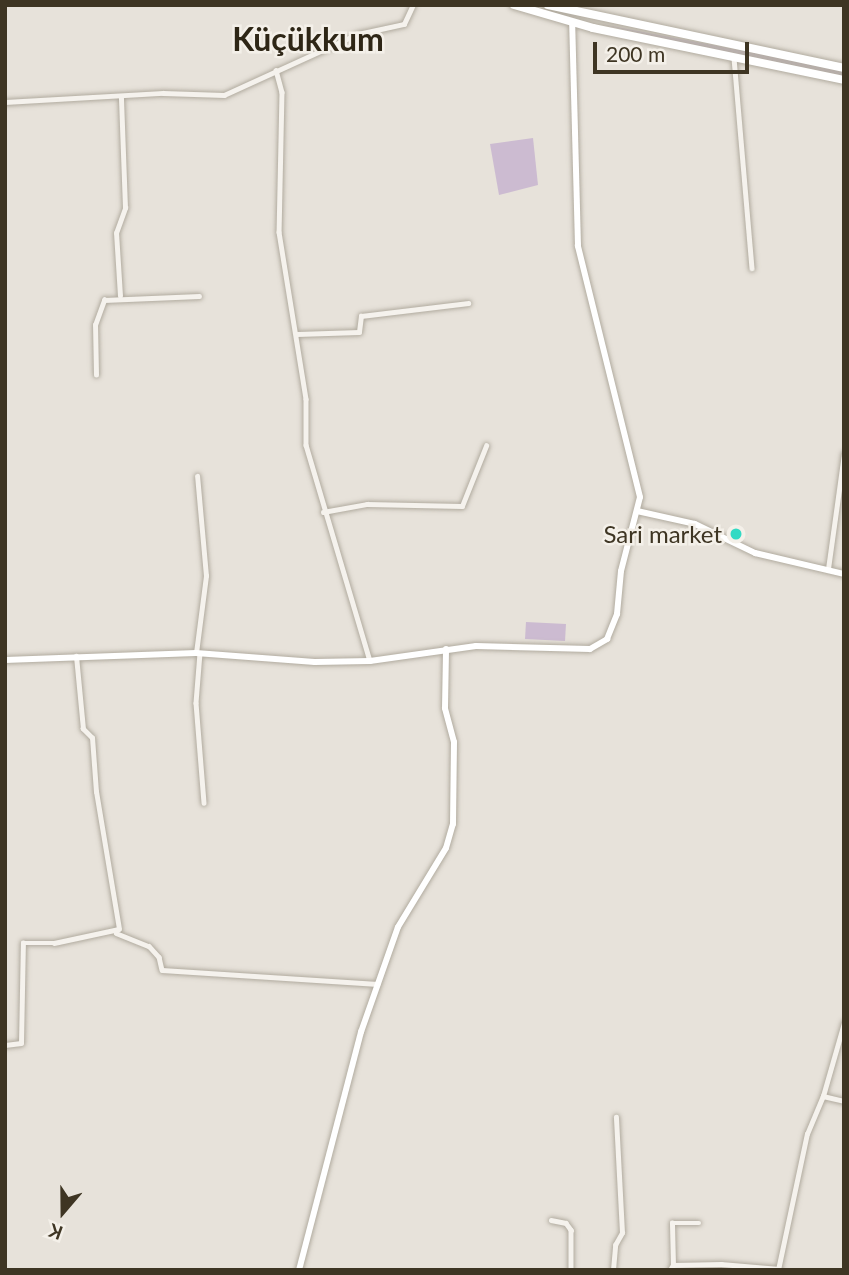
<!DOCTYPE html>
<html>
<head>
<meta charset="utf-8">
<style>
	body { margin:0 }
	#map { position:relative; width:849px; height:1275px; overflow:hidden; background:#e7e2da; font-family:Lato,sans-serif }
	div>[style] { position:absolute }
	.green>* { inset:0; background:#ccbbd1 }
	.roads { filter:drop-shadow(0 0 2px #b1ab9f) drop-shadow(0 0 2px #b1ab9f) }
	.street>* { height:4.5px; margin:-2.25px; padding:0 2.25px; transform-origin:2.25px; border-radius:2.25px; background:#f5f2ed }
	.secondary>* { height:6px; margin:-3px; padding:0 3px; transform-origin:3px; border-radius:3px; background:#fff }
	.highway>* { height:8px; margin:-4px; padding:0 4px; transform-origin:4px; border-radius:4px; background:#fff }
	.dots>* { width:19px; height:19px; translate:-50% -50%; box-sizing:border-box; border:4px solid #f4f0e9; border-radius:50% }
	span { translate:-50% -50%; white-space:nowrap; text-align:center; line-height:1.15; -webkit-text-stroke:5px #f4f0e9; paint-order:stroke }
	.poi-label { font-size:24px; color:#3e3523 }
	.right { translate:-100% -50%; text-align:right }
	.district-label { font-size:32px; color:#2e2616; font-weight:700 }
	.frame { position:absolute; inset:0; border:7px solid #3e3523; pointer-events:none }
	.north { position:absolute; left:28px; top:1177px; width:70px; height:70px; -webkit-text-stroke:5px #f4f0e9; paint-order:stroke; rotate:200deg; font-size:19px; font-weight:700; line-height:28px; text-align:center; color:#3e3523 }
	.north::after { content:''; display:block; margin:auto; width:24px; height:32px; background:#3e3523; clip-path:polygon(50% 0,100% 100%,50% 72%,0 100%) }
	.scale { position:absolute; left:593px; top:42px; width:156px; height:32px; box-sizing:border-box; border:4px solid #3e3523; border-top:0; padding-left:9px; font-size:21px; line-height:24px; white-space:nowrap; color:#3e3523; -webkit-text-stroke:5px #f4f0e9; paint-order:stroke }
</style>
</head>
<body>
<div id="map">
	<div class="green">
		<i style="clip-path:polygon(601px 24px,844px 70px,844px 76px,672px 41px)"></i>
		<i style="clip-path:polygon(533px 138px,538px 185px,499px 195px,490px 144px)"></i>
		<i style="clip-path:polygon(526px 622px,566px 624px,565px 641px,525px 639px)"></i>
	</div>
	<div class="roads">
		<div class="street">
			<i style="left:734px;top:58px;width:211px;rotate:85.1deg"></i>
			<i style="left:276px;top:70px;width:23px;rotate:75deg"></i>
			<i style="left:282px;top:92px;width:140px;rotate:91.2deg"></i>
			<i style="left:279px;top:232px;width:169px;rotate:80.8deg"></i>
			<i style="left:306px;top:399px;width:46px;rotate:90deg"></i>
			<i style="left:306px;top:445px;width:225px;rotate:73.5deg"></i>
			<i style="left:5px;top:102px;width:158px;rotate:-3.3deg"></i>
			<i style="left:163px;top:93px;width:61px;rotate:1.9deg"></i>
			<i style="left:224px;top:95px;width:147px;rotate:-24.5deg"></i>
			<i style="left:358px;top:34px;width:47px;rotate:-12.3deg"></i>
			<i style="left:404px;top:24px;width:21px;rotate:-65deg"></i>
			<i style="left:120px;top:296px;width:63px;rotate:-93.6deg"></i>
			<i style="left:116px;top:233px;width:27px;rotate:-70deg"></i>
			<i style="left:125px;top:208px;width:111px;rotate:-92.1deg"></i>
			<i style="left:297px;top:334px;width:62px;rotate:-1.8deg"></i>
			<i style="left:359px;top:332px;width:16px;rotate:-83deg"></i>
			<i style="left:361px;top:316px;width:108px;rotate:-6.9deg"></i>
			<i style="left:96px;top:375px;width:50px;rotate:-91.1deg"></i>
			<i style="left:95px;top:325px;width:27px;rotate:-70deg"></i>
			<i style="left:104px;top:300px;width:95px;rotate:-2.4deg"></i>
			<i style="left:323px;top:512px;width:45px;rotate:-10.3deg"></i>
			<i style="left:367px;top:504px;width:95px;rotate:1.2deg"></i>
			<i style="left:462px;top:506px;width:65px;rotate:-68.2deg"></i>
			<i style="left:828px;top:569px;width:116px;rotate:-82.1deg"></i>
			<i style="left:196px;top:653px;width:78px;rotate:-82.6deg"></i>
			<i style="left:206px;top:576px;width:100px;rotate:-95.1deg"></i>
			<i style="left:200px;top:653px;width:50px;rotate:94.6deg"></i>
			<i style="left:196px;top:703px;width:100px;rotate:85.4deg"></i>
			<i style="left:116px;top:933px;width:35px;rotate:22deg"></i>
			<i style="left:149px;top:946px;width:15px;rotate:48deg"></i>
			<i style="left:159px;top:957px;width:13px;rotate:77deg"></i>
			<i style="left:162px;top:970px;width:216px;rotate:3.7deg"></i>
			<i style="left:5px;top:1045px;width:16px;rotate:-7deg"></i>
			<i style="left:21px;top:1043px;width:100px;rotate:-88.9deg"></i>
			<i style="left:23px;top:943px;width:31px"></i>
			<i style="left:54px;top:943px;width:66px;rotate:-12.2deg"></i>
			<i style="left:119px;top:929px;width:139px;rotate:-99.5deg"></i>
			<i style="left:96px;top:792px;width:54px;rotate:-94.2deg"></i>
			<i style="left:92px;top:738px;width:13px;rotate:-135deg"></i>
			<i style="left:83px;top:729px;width:73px;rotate:-95.5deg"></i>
			<i style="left:823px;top:1096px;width:22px;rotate:13deg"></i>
			<i style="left:551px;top:1220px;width:15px;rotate:11deg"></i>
			<i style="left:566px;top:1223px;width:9px;rotate:54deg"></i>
			<i style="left:571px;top:1230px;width:40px;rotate:90deg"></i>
			<i style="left:673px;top:1265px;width:42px;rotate:-91.4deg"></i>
			<i style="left:672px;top:1223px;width:27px"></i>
			<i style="left:613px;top:1270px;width:25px;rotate:-85deg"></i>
			<i style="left:615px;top:1245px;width:14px;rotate:-60deg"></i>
			<i style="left:622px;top:1233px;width:116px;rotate:-93deg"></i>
			<i style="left:670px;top:1270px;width:6px;rotate:-59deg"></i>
			<i style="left:673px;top:1265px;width:48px;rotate:-1.2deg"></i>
			<i style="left:721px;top:1264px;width:58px;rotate:4.9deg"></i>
			<i style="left:778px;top:1270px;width:139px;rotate:-78deg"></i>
			<i style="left:807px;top:1134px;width:41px;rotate:-67.2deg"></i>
			<i style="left:823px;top:1096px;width:76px;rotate:-74deg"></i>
		</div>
		<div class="secondary">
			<i style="left:637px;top:511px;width:59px;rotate:12.6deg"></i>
			<i style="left:695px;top:524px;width:67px;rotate:25.8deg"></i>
			<i style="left:755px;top:553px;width:91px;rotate:13.3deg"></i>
			<i style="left:5px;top:660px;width:191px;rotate:-2.1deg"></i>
			<i style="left:196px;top:653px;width:119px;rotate:4.3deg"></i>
			<i style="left:315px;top:662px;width:55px;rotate:-1deg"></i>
			<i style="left:370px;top:661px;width:107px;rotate:-8.1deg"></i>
			<i style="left:476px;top:646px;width:114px;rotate:1.5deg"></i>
			<i style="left:590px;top:649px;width:20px;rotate:-30deg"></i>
			<i style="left:607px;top:639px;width:27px;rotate:-68deg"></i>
			<i style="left:617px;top:614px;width:43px;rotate:-84.7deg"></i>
			<i style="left:621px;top:571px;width:76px;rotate:-75.6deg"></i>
			<i style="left:640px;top:497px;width:259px;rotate:-103.9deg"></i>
			<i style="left:578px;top:246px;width:223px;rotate:-91.5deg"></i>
			<i style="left:299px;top:1270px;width:246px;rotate:-75.4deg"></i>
			<i style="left:361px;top:1032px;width:111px;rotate:-70.6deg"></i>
			<i style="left:398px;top:927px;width:92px;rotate:-58.7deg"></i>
			<i style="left:446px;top:848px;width:25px;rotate:-74deg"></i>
			<i style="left:453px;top:824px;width:82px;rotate:-89.3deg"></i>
			<i style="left:454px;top:742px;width:35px;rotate:-105deg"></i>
			<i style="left:445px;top:708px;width:59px;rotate:-89deg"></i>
		</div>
		<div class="highway">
			<i style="left:514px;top:5px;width:82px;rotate:16.2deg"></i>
			<i style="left:593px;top:28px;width:256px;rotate:11.7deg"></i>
			<i style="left:548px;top:5px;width:303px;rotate:12deg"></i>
		</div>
	</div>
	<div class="dots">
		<i style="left:736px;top:534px;background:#31dac4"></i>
	</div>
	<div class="poi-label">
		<span class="right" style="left:722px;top:534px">Sari market</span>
	</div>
	<div class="district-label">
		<span style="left:308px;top:39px">Küçükkum</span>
	</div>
	<div class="frame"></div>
	<div class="north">K</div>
	<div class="scale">200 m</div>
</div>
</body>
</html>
